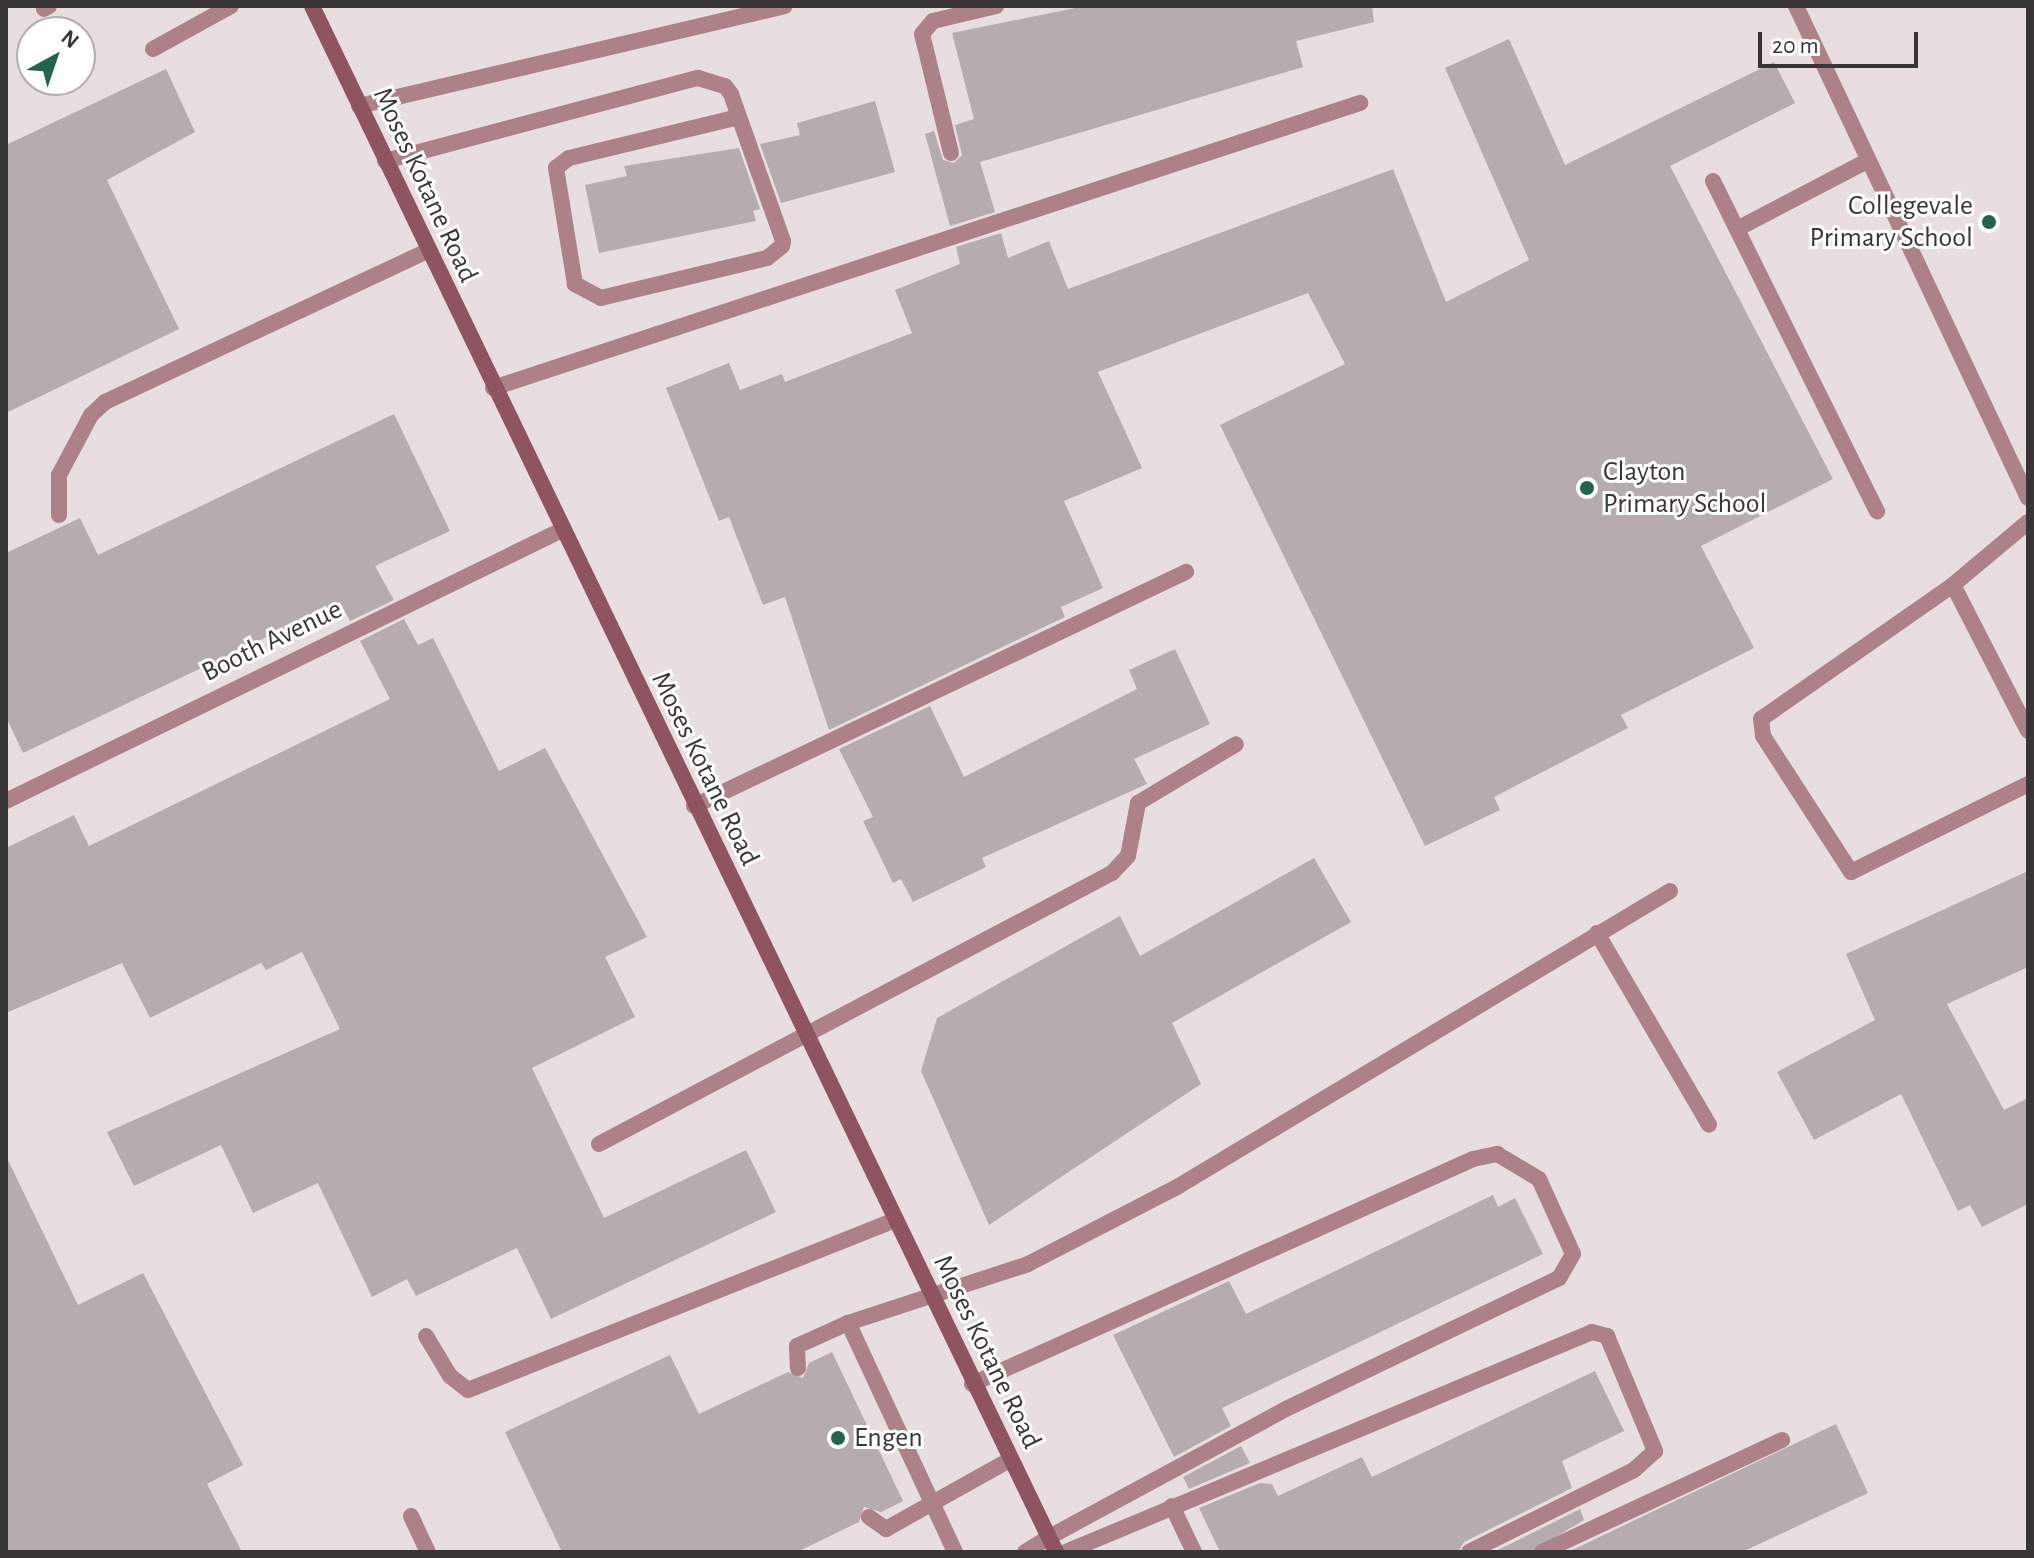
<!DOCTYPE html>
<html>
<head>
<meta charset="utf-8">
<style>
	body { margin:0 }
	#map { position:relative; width:2034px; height:1558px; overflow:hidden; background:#e9dedf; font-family:"Alegreya Sans",sans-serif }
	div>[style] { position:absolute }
	.building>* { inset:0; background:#b7acad }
	.lane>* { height:16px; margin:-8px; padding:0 8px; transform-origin:8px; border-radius:8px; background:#ac8288 }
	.street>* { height:16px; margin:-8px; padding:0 8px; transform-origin:8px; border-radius:8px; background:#ac8288 }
	.secondary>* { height:16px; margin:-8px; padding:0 8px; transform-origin:8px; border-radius:8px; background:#8f545f }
	.dots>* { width:22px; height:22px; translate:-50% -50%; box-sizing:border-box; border:4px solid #fff; border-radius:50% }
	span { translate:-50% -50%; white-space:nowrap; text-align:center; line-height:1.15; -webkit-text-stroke:6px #fff; paint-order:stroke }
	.street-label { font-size:28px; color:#393435 }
	.poi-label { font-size:28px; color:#393435 }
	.right { translate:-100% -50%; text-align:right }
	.left { translate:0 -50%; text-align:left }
	.frame { position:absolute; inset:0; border:8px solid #393435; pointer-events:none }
	.north { position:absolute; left:16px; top:16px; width:80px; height:80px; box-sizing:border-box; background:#fff; border:2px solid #b0aeae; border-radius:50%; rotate:40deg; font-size:22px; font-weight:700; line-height:32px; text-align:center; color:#393435 }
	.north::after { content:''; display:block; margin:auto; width:28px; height:36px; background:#256350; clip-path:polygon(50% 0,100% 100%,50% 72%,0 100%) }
	.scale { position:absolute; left:1758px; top:32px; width:160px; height:36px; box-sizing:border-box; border:4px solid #393435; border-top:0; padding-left:10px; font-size:24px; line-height:28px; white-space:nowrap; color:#393435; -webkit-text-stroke:6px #fff; paint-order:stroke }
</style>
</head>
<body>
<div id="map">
	<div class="building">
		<i style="clip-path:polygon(1085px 6px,1372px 6px,1374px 22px,1296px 41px,1303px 67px,980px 162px,995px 212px,950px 226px,925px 134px,934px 131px,943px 160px,954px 163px,962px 155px,955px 125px,974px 119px,952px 33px)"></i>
		<i style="clip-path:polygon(1509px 39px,1565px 165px,1774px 62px,1795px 103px,1670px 166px,1833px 479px,1701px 546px,1754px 648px,1621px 715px,1628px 728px,1494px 797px,1500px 810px,1425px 846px,1220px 425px,1345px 364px,1308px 293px,1098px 372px,1142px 468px,1064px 501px,1103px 588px,1061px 607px,1065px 617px,829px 730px,785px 597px,763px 605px,729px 517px,719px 521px,666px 388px,729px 363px,740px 390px,782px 374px,785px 382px,912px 333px,895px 290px,960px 264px,956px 247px,1001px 233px,1008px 258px,1049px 241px,1068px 289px,1393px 169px,1446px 302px,1529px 260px,1445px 68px)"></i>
		<i style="clip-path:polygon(166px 69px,195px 132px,107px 180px,179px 329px,6px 413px,6px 145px)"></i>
		<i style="clip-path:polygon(875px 101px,895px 172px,781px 203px,760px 144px,800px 135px,797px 123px)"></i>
		<i style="clip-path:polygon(739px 148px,760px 209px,753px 211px,756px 221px,599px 253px,585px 185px,627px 176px,624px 166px)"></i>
		<i style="clip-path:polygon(394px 414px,450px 531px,375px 566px,394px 600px,350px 621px,340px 602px,23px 753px,6px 717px,6px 553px,80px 518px,98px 555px)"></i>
		<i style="clip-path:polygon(404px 619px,418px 645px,433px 638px,499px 771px,545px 748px,647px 937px,605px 957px,635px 1017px,532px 1068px,604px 1218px,746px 1150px,776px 1212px,551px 1319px,517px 1248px,416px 1296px,407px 1279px,372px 1297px,318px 1183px,253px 1213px,221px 1145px,134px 1186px,107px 1132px,340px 1029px,302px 952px,266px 970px,261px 963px,150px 1018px,122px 963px,6px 1013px,6px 848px,74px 815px,89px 846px,390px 699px,360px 641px)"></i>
		<i style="clip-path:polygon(1175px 649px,1210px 724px,1134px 759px,1147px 784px,982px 858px,986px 867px,913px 902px,901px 879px,893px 883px,863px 821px,873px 817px,839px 749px,930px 706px,964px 777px,1137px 689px,1129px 670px)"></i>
		<i style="clip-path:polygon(1314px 858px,1351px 922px,1172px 1023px,1201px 1084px,989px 1225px,921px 1071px,937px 1018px,1120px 916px,1140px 956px)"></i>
		<i style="clip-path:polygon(2028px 871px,2028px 967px,1947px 1004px,2004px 1110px,2028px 1098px,2028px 1204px,1982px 1227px,1970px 1205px,1958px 1211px,1901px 1094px,1814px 1140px,1777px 1072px,1875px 1020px,1846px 954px)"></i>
		<i style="clip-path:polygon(6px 1156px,78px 1305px,143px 1273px,243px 1465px,207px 1484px,242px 1552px,6px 1552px)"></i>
		<i style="clip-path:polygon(1493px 1195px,1498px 1207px,1515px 1198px,1543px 1254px,1222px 1408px,1231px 1426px,1174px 1457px,1113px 1335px,1229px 1281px,1246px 1314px)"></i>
		<i style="clip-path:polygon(832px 1352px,903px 1501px,881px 1512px,864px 1507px,859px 1522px,797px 1552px,562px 1552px,505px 1432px,670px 1355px,699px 1414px,788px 1372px,803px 1378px,809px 1363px)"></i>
		<i style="clip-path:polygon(1595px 1371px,1624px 1431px,1562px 1461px,1572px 1488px,1464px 1542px,1458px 1552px,1220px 1552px,1199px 1508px,1260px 1483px,1272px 1484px,1278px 1496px,1362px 1457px,1372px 1477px)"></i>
		<i style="clip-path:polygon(1836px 1424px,1868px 1493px,1742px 1552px,1568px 1552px)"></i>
		<i style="clip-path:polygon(1241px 1446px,1250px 1463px,1189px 1489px,1183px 1477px)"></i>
		<i style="clip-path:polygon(1580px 1509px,1584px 1520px,1531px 1552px,1494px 1552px)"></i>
	</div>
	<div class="lane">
		<i style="left:44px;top:9px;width:6px;rotate:-31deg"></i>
		<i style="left:153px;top:49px;width:89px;rotate:-28.9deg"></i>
		<i style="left:359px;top:106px;width:437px;rotate:-13.2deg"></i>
		<i style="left:951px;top:153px;width:122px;rotate:-103.7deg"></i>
		<i style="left:922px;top:34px;width:17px;rotate:-50deg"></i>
		<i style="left:933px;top:21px;width:65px;rotate:-13.4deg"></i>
		<i style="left:385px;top:161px;width:324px;rotate:-14.9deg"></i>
		<i style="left:698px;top:78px;width:28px;rotate:17deg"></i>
		<i style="left:725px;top:86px;width:10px;rotate:53deg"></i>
		<i style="left:731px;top:94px;width:156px;rotate:70.5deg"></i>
		<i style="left:783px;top:241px;width:5px;rotate:101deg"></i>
		<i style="left:782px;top:246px;width:19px;rotate:141deg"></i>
		<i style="left:767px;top:258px;width:171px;rotate:166.5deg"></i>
		<i style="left:601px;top:298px;width:30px;rotate:-152deg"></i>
		<i style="left:575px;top:284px;width:118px;rotate:-99.3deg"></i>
		<i style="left:556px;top:168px;width:16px;rotate:-38deg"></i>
		<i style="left:569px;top:158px;width:175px;rotate:-13.6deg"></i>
		<i style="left:1713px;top:181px;width:369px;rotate:63.6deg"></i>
		<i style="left:1737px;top:229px;width:147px;rotate:-27.6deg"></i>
		<i style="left:493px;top:388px;width:913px;rotate:-18.2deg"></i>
		<i style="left:59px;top:515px;width:40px;rotate:-90deg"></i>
		<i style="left:59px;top:475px;width:68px;rotate:-61.9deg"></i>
		<i style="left:91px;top:415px;width:19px;rotate:-43deg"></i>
		<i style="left:105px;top:402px;width:357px;rotate:-25.1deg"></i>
		<i style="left:2028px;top:522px;width:98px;rotate:140deg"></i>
		<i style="left:1953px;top:585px;width:234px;rotate:145.1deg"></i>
		<i style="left:1761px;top:719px;width:17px;rotate:83deg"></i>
		<i style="left:1763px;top:736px;width:162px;rotate:57.1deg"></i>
		<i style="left:1851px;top:872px;width:198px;rotate:-26.4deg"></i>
		<i style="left:1953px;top:585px;width:164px;rotate:62.8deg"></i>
		<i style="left:694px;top:806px;width:545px;rotate:-25.44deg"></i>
		<i style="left:1597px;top:933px;width:222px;rotate:59.7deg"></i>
		<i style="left:599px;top:1144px;width:580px;rotate:-27.85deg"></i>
		<i style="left:1112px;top:873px;width:23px;rotate:-47deg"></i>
		<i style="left:1128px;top:856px;width:54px;rotate:-79.3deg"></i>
		<i style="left:1138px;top:803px;width:114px;rotate:-31deg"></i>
		<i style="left:426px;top:1336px;width:47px;rotate:59deg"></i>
		<i style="left:450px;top:1376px;width:23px;rotate:38deg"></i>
		<i style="left:468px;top:1390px;width:457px;rotate:-21.7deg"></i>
		<i style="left:798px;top:1368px;width:22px;rotate:-93deg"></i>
		<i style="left:797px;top:1346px;width:56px;rotate:-24.3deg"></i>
		<i style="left:972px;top:1384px;width:549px;rotate:-24.18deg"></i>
		<i style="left:1473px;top:1159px;width:25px;rotate:-12deg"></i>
		<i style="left:1497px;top:1154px;width:49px;rotate:30.8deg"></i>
		<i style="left:1539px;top:1179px;width:82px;rotate:65.6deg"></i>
		<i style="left:1573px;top:1254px;width:28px;rotate:120deg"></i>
		<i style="left:1559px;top:1278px;width:303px;rotate:154.4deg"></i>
		<i style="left:1286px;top:1409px;width:269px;rotate:151.6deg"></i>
		<i style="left:1172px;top:1506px;width:51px;rotate:64.4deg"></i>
		<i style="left:869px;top:1517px;width:21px;rotate:35deg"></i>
		<i style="left:886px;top:1529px;width:143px;rotate:-29.2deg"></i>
		<i style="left:955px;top:1552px;width:253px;rotate:-115deg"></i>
		<i style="left:848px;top:1323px;width:189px;rotate:-18.1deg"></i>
		<i style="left:1028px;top:1264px;width:168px;rotate:-27.3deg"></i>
		<i style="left:1177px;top:1187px;width:575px;rotate:-30.98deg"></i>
		<i style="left:1066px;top:1552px;width:570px;rotate:-22.7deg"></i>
		<i style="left:1592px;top:1332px;width:16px;rotate:15deg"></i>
		<i style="left:1607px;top:1336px;width:125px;rotate:67.3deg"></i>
		<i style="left:1655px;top:1451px;width:28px;rotate:138deg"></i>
		<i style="left:1634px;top:1470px;width:184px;rotate:153.6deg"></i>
		<i style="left:1542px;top:1552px;width:265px;rotate:-25deg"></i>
	</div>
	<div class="street">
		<i style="left:1796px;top:6px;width:544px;rotate:64.75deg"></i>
		<i style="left:6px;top:801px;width:619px;rotate:-25.99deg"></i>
		<i style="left:411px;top:1516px;width:40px;rotate:65deg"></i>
		<i style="left:1025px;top:1552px;width:28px;rotate:-32deg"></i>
	</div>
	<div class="secondary">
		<i style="left:312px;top:6px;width:1716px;rotate:64.3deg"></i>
	</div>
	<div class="dots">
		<i style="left:1989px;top:222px;background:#256350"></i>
		<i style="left:1587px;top:488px;background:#256350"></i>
		<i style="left:838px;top:1438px;background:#256350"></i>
	</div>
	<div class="street-label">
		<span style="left:425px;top:185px;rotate:65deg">Moses Kotane Road</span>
		<span style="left:272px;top:641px;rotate:-26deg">Booth Avenue</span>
		<span style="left:705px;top:769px;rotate:64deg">Moses Kotane Road</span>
		<span style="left:987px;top:1352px;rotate:64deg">Moses Kotane Road</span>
	</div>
	<div class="poi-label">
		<span class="right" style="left:1973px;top:222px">Collegevale<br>Primary School</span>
		<span class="left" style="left:1603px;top:488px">Clayton<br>Primary School</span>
		<span class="left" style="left:854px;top:1438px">Engen</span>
	</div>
	<div class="frame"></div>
	<div class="north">N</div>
	<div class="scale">20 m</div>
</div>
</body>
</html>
